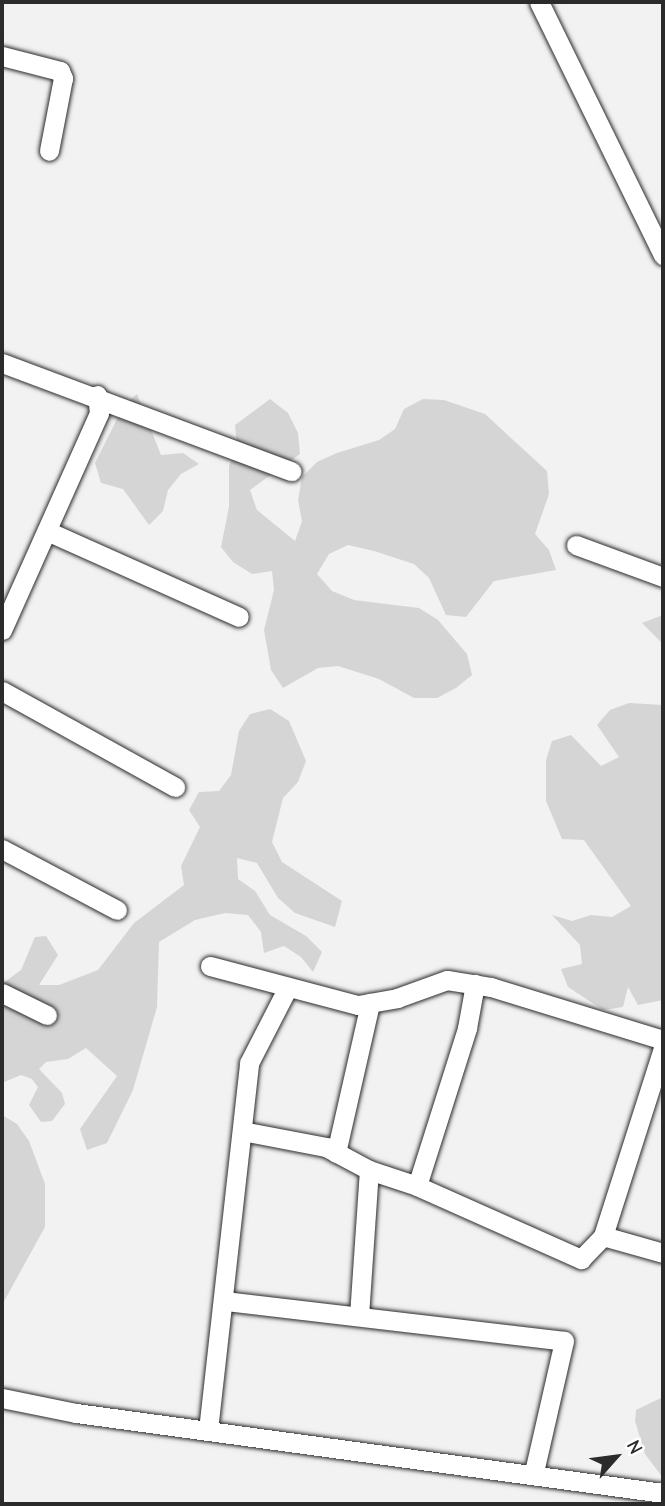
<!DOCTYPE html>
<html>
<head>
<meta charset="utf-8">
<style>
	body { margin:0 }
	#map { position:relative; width:665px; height:1506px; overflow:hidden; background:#f2f2f2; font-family:"Comic Neue",sans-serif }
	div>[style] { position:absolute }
	.green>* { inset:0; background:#d5d5d5 }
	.roads { filter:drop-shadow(0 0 2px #2b2b2b) drop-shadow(0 0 2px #2b2b2b) }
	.minor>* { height:19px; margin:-9.5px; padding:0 9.5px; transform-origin:9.5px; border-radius:9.5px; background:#fff }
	span { translate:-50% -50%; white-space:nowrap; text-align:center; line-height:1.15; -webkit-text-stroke:5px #fff; paint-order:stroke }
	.frame { position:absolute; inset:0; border:4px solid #2b2b2b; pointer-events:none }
	.north { position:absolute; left:581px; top:1422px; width:70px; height:70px; -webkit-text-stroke:5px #fff; paint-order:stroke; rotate:62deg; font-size:19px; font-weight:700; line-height:28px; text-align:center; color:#2b2b2b }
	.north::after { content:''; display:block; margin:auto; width:24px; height:32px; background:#2b2b2b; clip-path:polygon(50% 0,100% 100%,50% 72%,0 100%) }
</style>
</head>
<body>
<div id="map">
	<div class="green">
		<i style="clip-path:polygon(137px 394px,161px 455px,183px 453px,199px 464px,181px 474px,168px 490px,163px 511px,149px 525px,123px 489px,101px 483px,95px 463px,124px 405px)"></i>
		<i style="clip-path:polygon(270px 399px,288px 413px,298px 433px,300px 454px,250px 490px,257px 510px,295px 541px,302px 521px,298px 500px,302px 477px,317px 462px,337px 453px,379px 440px,395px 429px,404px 409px,423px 399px,444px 400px,485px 414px,547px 471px,549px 494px,535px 534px,549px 550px,556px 570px,494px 581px,466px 617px,446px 615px,429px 578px,414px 564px,374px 551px,348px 545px,329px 554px,317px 574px,332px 591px,354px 600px,419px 608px,438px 620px,467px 654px,472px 675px,456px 688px,437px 698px,414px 698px,379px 679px,338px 666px,318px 668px,283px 688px,271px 670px,264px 630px,274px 590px,272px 571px,252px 574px,233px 562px,221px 547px,229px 507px,229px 466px,237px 445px,235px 425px)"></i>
		<i style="clip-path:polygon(663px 615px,663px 644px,642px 623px)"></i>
		<i style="clip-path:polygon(629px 703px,663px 705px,663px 1000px,638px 1005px,628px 987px,623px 1007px,603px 1010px,568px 987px,561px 969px,582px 964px,580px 945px,552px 915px,572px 921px,591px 915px,612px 917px,631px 906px,584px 840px,562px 839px,546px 801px,546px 760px,552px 741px,571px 735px,601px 766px,619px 757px,597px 725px,610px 710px)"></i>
		<i style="clip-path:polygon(270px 709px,289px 721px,306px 761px,298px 782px,283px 798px,272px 842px,282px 862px,342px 901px,335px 927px,295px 913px,278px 898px,257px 863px,237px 858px,238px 879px,255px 891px,270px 915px,306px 936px,322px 952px,313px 972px,301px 957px,284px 946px,264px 953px,261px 932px,248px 915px,225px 913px,195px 920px,159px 942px,157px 1007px,133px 1090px,107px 1143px,87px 1150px,80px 1129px,117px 1076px,86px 1048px,68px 1059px,46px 1062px,39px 1069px,62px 1093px,65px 1104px,52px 1121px,41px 1122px,29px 1105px,38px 1087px,32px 1079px,21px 1075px,2px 1083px,2px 984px,21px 970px,35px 937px,46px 936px,58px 955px,39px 985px,59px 985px,98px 970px,134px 923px,184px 885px,181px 866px,200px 827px,189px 810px,199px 792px,219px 791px,231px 775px,239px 731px,250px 714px)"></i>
		<i style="clip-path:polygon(2px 1115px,17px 1124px,29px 1141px,45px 1184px,45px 1227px,2px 1305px)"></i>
		<i style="clip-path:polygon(663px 1397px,663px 1478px,645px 1454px,635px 1421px,636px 1410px)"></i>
	</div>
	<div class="roads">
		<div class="minor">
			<i style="left:539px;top:2px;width:282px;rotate:63.9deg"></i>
			<i style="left:2px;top:56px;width:60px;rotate:14.5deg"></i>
			<i style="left:60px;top:71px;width:8px;rotate:67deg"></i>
			<i style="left:63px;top:78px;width:74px;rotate:100.9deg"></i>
			<i style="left:2px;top:363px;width:309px;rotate:20.5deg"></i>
			<i style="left:47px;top:531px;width:210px;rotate:24.1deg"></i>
			<i style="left:576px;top:545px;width:93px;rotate:20.2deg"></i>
			<i style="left:2px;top:630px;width:238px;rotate:-65.9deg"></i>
			<i style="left:99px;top:413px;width:18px;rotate:-96deg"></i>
			<i style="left:2px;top:691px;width:198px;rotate:29deg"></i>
			<i style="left:2px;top:849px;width:130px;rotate:27.9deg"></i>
			<i style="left:210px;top:966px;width:153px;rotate:14.8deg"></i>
			<i style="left:358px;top:1005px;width:40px;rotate:-10deg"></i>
			<i style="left:397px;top:998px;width:53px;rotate:-19.8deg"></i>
			<i style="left:447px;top:980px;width:45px;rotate:9deg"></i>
			<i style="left:491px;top:987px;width:180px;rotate:17.1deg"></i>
			<i style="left:2px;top:993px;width:50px;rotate:26.1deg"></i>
			<i style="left:242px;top:1131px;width:86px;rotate:10.8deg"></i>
			<i style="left:326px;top:1147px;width:49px;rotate:28.1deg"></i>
			<i style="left:369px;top:1170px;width:51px;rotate:18.4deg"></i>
			<i style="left:417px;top:1186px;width:180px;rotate:24deg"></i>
			<i style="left:581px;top:1259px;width:32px;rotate:-46deg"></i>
			<i style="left:603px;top:1236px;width:197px;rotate:-72.3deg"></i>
			<i style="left:336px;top:1153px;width:154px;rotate:-77.2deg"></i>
			<i style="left:417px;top:1186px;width:166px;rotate:-72.4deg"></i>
			<i style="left:467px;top:1028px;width:45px;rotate:-79.7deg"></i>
			<i style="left:603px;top:1236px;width:62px;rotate:15.8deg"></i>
			<i style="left:225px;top:1301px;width:341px;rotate:6.7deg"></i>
			<i style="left:564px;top:1341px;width:134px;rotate:102.9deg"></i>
			<i style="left:359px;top:1316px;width:146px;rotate:-86.1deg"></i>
			<i style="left:2px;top:1398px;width:76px;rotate:11.5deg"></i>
			<i style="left:76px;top:1413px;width:592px;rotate:7.76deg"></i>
			<i style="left:208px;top:1430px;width:369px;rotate:-83.6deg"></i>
			<i style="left:249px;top:1063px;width:85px;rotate:-62.8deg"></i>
		</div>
	</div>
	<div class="frame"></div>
	<div class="north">N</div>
</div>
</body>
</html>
